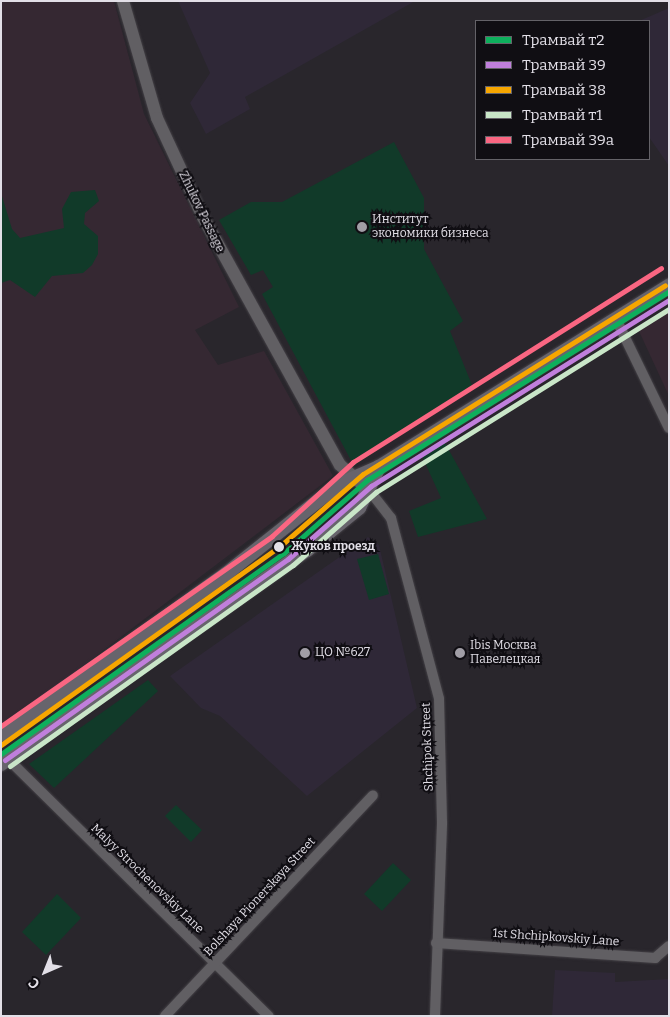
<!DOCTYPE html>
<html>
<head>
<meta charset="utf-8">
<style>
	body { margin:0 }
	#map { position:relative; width:670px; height:1017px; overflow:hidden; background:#29262c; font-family:Bitter,serif }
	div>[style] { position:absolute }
	.built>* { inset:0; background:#2f2837 }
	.industrial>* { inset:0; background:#352832 }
	.green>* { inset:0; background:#113a29 }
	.roads { filter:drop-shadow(0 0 1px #444146) drop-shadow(0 0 1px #444146) }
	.minor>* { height:10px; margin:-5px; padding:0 5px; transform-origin:5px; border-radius:5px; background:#615f63 }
	.tertiary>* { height:12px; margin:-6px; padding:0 6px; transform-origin:6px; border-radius:6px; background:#615f63 }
	.secondary>* { height:14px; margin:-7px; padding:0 7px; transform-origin:7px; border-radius:7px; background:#67646c }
	.tram-1>* { height:5px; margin:-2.5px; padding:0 2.5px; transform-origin:2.5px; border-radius:2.5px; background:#0daf5c }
	.tram-2>* { height:5px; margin:-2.5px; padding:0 2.5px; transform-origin:2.5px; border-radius:2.5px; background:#c07fdc }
	.tram-3>* { height:5px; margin:-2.5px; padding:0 2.5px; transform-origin:2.5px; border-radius:2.5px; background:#f7a600 }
	.tram-4>* { height:5px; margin:-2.5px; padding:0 2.5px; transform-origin:2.5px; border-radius:2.5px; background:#c9e6c8 }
	.tram-5>* { height:5px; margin:-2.5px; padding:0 2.5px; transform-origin:2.5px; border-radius:2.5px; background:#fa6682 }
	.dots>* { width:14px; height:14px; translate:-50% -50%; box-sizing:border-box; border:2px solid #100e13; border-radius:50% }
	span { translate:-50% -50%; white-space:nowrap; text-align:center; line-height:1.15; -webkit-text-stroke:4px #100e13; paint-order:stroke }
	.street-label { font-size:12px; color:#e2dfe7 }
	.poi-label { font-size:12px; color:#e2dfe7 }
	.left { translate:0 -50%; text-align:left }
	.stop-label { font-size:12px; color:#e2dfe7; font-weight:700 }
	.frame { position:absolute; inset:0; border:2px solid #e2dfe7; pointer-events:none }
	.legend { position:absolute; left:475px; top:20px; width:175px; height:140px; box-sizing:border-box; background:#100e13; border:1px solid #646268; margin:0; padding:6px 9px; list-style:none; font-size:15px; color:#e2dfe7 }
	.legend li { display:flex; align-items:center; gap:10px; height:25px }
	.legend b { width:25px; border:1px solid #646268 }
	.north { position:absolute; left:20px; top:947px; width:50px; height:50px; -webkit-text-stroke:4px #100e13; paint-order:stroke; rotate:224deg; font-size:14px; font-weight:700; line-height:20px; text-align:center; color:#e2dfe7 }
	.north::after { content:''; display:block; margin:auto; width:18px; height:22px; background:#e2dfe7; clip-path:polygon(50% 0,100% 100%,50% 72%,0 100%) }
</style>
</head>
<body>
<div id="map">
	<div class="built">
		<i style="clip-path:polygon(178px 1px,415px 1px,245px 97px,250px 109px,206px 134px,190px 103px,210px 73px)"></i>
		<i style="clip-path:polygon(669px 8px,669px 166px,649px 137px,649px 21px,639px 21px)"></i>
		<i style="clip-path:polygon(368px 537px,379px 545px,417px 708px,307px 796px,220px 716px,201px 708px,170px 676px)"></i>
		<i style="clip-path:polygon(555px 970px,615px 973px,615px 982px,669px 979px,669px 1016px,552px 1016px)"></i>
	</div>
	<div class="industrial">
		<i style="clip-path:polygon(1px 1px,114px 1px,144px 114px,239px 307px,195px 330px,218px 365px,264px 351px,333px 476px,1px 728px)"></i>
		<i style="clip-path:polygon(669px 310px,669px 396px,638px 329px)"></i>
	</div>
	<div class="green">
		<i style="clip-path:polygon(394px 142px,424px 198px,424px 249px,463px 321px,450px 331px,472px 385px,354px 466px,262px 294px,273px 287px,263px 270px,251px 275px,219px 220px,251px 202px,282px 202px)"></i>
		<i style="clip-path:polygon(95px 190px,99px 201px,85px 213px,84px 224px,98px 236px,98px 254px,92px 265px,83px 273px,52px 276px,35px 297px,10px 280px,1px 283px,1px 193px,12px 229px,20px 238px,64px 228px,62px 209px,71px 192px)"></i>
		<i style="clip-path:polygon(445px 443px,487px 519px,418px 537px,409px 511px,441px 498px,422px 456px)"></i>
		<i style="clip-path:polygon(378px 554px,389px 594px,369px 600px,357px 559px)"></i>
		<i style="clip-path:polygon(148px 680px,158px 691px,54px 788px,29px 764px)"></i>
		<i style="clip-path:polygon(176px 805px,202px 830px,191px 842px,165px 816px)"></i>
		<i style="clip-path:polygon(393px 863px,411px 880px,382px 911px,364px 894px)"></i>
		<i style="clip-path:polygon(57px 894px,81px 918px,46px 955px,22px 932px)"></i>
	</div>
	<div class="roads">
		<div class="minor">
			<i style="left:616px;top:319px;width:121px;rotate:64.1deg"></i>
			<i style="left:369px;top:490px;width:36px;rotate:52deg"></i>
			<i style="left:391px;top:518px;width:187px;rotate:75.1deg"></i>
			<i style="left:439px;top:699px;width:125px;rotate:88.6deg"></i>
			<i style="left:442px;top:824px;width:192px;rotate:92.1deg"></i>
			<i style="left:8px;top:759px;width:366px;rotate:44.6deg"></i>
			<i style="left:436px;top:943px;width:220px;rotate:3.9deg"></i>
			<i style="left:655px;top:958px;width:18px;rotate:-41deg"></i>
			<i style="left:165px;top:1016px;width:303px;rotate:-46.7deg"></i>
		</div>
		<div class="tertiary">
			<i style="left:123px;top:1px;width:122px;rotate:73.8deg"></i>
			<i style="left:157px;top:118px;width:109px;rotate:65.1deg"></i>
			<i style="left:203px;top:217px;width:283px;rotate:61.1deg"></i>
			<i style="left:340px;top:465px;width:38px;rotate:41deg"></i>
		</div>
		<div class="secondary">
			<i style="left:1px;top:735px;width:277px;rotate:-35.6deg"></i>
			<i style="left:226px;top:574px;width:143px;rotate:-38.5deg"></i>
			<i style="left:338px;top:485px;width:45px;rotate:-23.7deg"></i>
			<i style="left:379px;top:467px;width:342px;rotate:-32deg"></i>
			<i style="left:1px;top:764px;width:373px;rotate:-35deg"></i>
			<i style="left:307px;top:550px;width:67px;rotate:-38.9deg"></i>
			<i style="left:359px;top:508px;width:46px;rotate:-64deg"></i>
		</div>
	</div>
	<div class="tram-1">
		<i style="left:1px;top:754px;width:347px;rotate:-35.4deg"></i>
		<i style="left:284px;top:553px;width:111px;rotate:-41.3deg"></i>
		<i style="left:367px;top:480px;width:356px;rotate:-32deg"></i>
	</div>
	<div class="tram-2">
		<i style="left:5px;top:760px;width:347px;rotate:-35.4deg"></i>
		<i style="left:288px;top:559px;width:111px;rotate:-41.3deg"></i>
		<i style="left:371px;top:486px;width:351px;rotate:-32deg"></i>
	</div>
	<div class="tram-3">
		<i style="left:1px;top:745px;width:341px;rotate:-35.5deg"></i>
		<i style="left:279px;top:547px;width:111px;rotate:-41deg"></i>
		<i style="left:363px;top:474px;width:356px;rotate:-32deg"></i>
	</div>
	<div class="tram-4">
		<i style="left:10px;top:766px;width:347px;rotate:-35.4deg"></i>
		<i style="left:293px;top:565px;width:111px;rotate:-41.3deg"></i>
		<i style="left:376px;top:492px;width:345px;rotate:-32deg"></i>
	</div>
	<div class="tram-5">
		<i style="left:1px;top:726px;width:331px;rotate:-35deg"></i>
		<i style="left:272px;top:536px;width:110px;rotate:-42.4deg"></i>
		<i style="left:353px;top:462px;width:364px;rotate:-32.2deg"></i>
	</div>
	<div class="dots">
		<i style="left:362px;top:227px;background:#a19ea6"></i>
		<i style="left:279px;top:547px;background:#e2dfe7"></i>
		<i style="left:305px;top:653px;background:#a19ea6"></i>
		<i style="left:460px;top:653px;background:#a19ea6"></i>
	</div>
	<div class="street-label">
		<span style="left:201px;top:212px;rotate:64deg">Zhukov Passage</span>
		<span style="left:428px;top:747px;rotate:-92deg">Shchipok Street</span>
		<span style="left:147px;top:879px;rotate:44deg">Malyy Strochenovskiy Lane</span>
		<span style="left:260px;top:897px;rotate:-47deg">Bolshaya Pionerskaya Street</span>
		<span style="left:556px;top:938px;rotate:4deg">1st Shchipkovskiy Lane</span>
	</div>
	<div class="poi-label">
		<span class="left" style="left:372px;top:227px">Институт<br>экономики бизнеса</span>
		<span class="left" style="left:470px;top:653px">Ibis Москва<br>Павелецкая</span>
		<span class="left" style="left:315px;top:653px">ЦО №627</span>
	</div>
	<div class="stop-label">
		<span class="left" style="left:291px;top:547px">Жуков проезд</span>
	</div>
	<div class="frame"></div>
	<ul class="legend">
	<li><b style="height:6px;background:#0daf5c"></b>Трамвай т2</li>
	<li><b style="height:6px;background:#c07fdc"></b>Трамвай 39</li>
	<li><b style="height:6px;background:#f7a600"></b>Трамвай 38</li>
	<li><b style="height:6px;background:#c9e6c8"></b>Трамвай т1</li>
	<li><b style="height:6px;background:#fa6682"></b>Трамвай 39а</li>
	</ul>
	<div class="north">С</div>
</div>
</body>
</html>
